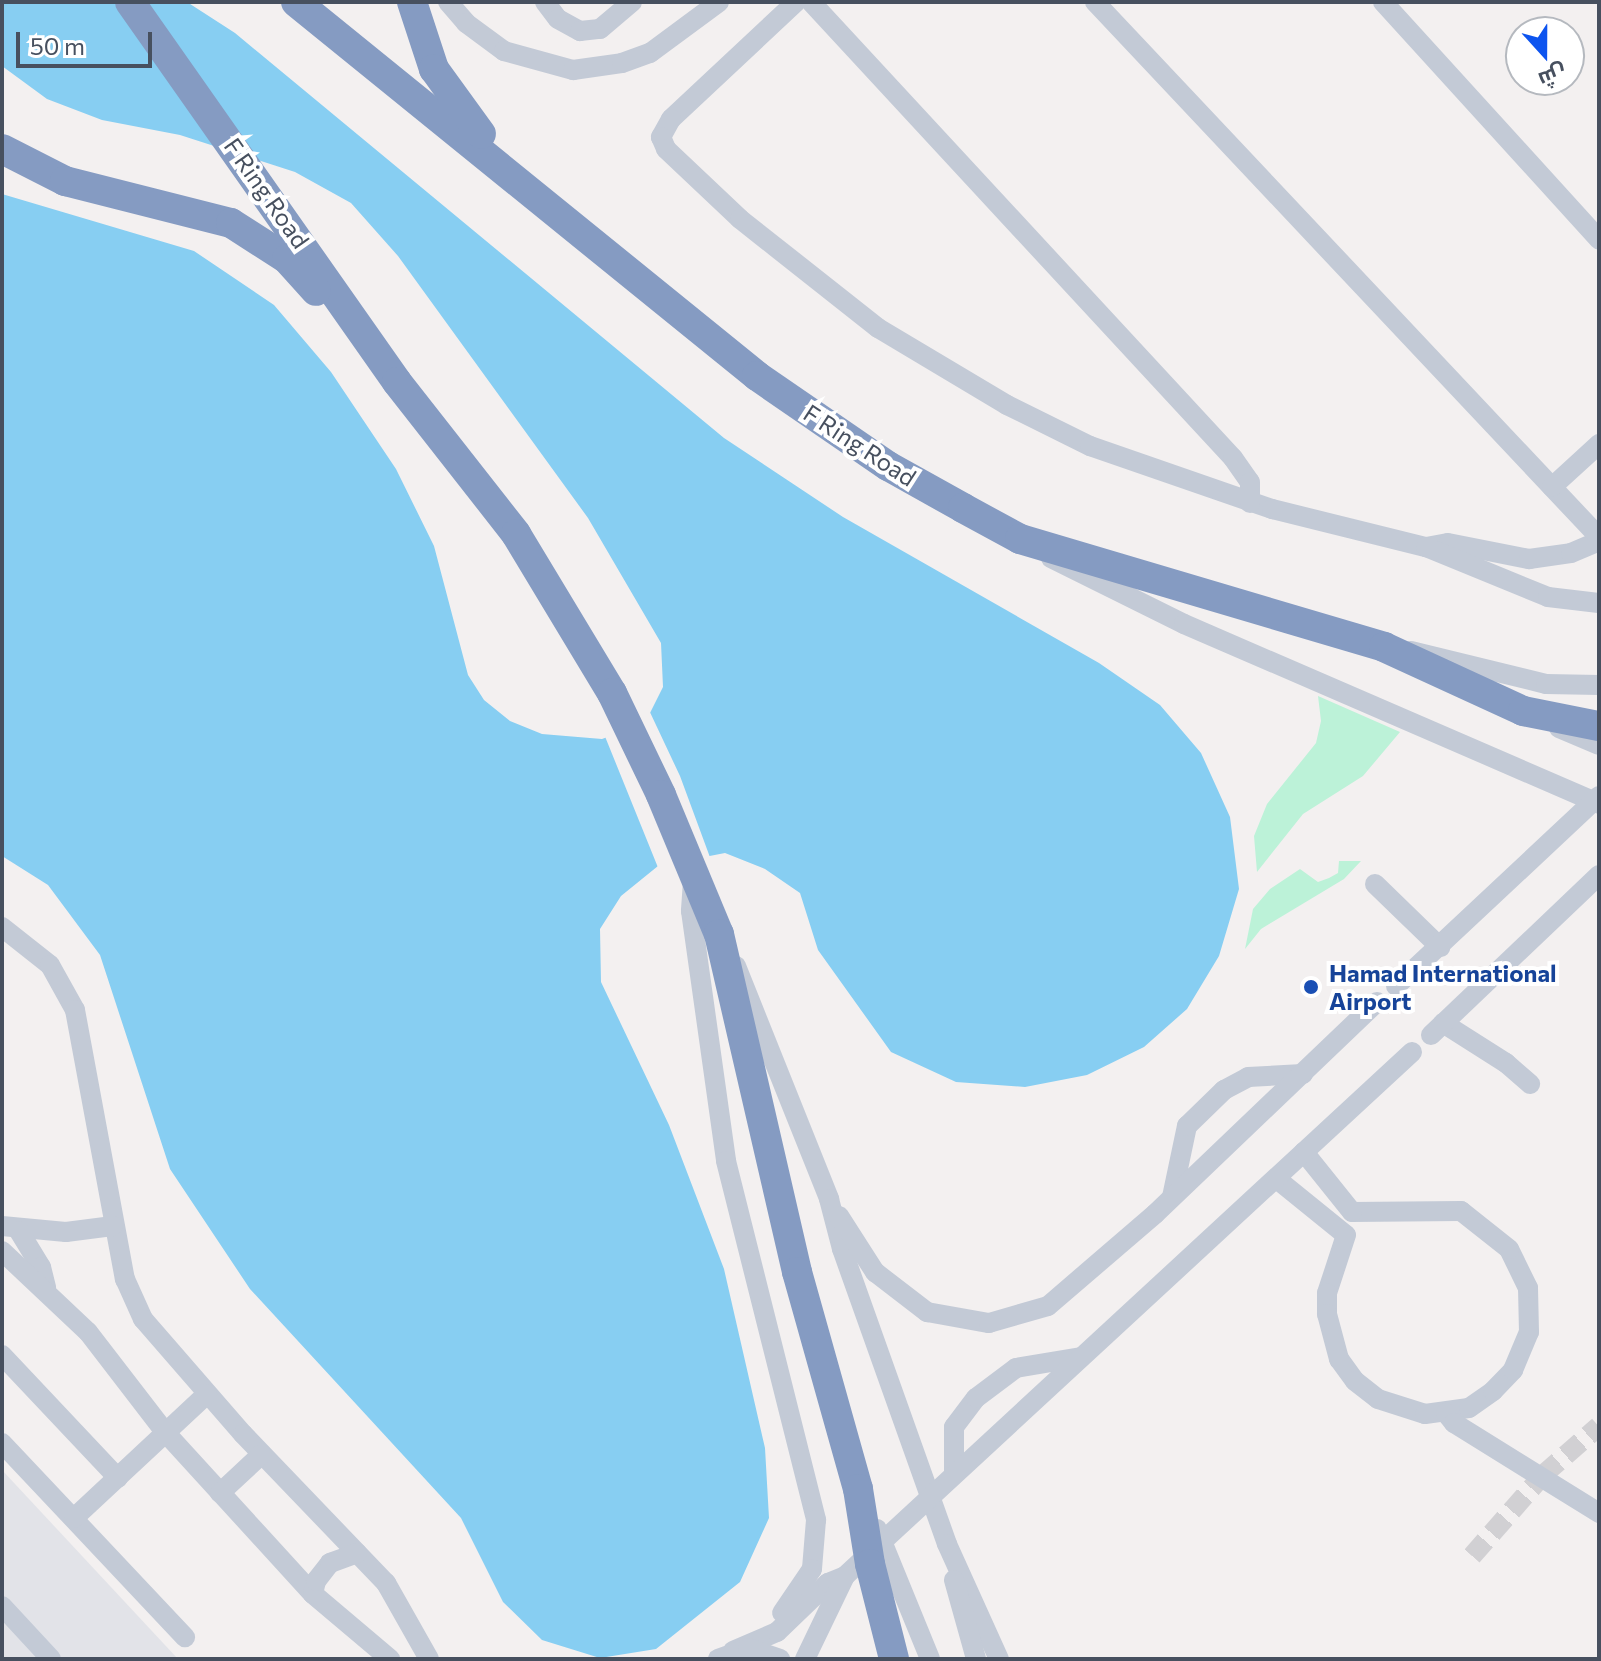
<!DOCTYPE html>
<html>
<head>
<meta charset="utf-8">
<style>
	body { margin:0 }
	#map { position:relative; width:1601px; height:1661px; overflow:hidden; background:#f3f0f0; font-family:Commissioner,Cairo,sans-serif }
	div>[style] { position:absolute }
	.airport>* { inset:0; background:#e2e3e8 }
	.green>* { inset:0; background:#bcf2d8 }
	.water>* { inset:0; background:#87cef2 }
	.pier>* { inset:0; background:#f3f0f0 }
	.minor-tunnel>* { height:20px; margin-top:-10px; transform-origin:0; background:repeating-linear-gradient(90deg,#d1d0d3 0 20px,transparent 0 30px) }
	.minor>* { height:20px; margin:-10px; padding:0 10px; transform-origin:10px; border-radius:10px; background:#c3cad6 }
	.highway>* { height:30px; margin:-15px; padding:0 15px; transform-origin:15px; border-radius:15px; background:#859bc2 }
	.dots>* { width:22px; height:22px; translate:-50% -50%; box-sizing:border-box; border:4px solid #fff; border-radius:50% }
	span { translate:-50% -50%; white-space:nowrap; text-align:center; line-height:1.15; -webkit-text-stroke:8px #fff; paint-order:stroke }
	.street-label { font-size:24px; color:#47505f }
	.transit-label { font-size:24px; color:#164399; font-weight:700 }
	.left { translate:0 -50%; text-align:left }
	.frame { position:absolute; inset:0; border:4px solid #47505f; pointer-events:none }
	.north { position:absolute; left:1505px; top:16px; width:80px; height:80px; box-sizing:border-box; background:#fff; border:2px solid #b5b9bf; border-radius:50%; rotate:159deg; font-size:22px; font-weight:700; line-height:32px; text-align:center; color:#47505f }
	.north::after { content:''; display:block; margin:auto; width:28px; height:36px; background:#0d54ef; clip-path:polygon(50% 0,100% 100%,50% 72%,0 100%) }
	.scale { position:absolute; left:16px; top:32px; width:136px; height:36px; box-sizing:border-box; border:4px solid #47505f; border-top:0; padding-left:10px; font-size:24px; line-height:28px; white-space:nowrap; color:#47505f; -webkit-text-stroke:6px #fff; paint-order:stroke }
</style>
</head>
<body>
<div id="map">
	<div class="airport">
		<i style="clip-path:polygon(2px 1470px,178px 1659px,2px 1659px)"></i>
	</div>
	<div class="green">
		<i style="clip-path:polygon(1318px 696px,1400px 732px,1363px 776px,1303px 814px,1257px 872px,1254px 836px,1267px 804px,1316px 743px,1321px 721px)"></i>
		<i style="clip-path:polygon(1339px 861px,1361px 861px,1344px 879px,1261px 929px,1245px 949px,1253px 909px,1270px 889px,1300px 869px,1318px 882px,1329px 878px,1338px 873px)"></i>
	</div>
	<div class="water">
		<i style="clip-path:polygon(2px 2px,187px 2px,235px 33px,724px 438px,843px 517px,1099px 663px,1160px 705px,1201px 753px,1230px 817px,1239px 889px,1219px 956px,1187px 1009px,1144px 1047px,1087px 1075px,1025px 1087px,956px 1082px,891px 1052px,818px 950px,800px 893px,765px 869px,725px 853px,658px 866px,621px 896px,600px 929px,601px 982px,669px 1125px,724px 1269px,765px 1448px,769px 1518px,740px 1582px,656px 1649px,600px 1658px,542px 1640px,503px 1602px,461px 1518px,250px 1289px,170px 1169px,100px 955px,48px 885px,2px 856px,2px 194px,194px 251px,274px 305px,331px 372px,396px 469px,434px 546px,468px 675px,484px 700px,510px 721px,542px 734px,602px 739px,645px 723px,663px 687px,661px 643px,588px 518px,398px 256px,351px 203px,295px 172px,180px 135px,102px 120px,47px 99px,2px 66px)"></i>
	</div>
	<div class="pier">
		<i style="clip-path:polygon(648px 708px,680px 776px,711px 860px,659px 870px,604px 734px,642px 720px)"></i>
	</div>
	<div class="minor-tunnel">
		<i style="left:1472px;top:1556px;width:108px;rotate:-48.8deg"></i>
		<i style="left:1543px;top:1475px;width:74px;rotate:-41.2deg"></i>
	</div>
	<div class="minor">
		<i style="left:448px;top:2px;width:28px;rotate:49deg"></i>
		<i style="left:466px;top:23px;width:47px;rotate:36.4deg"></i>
		<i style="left:504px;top:51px;width:72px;rotate:15.4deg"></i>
		<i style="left:573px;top:70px;width:49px;rotate:-8.1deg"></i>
		<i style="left:622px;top:63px;width:30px;rotate:-20deg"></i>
		<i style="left:650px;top:53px;width:86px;rotate:-36.5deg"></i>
		<i style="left:545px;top:2px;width:21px;rotate:53deg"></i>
		<i style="left:558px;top:19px;width:25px;rotate:29deg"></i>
		<i style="left:580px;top:31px;width:20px;rotate:-6deg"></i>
		<i style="left:600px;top:29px;width:42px;rotate:-40.2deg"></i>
		<i style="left:796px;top:2px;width:171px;rotate:136.9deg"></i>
		<i style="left:671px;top:119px;width:21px;rotate:119deg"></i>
		<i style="left:661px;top:137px;width:13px;rotate:67deg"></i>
		<i style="left:666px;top:149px;width:102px;rotate:43.4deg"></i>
		<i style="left:740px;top:219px;width:176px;rotate:38.3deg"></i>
		<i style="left:878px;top:328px;width:150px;rotate:30.8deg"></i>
		<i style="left:1007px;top:405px;width:93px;rotate:26.3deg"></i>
		<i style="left:1090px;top:446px;width:193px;rotate:19.1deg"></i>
		<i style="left:1272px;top:509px;width:159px;rotate:13.9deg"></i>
		<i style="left:1426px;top:547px;width:22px;rotate:-10deg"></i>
		<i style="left:1448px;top:543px;width:83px;rotate:11.2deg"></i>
		<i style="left:1529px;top:559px;width:42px;rotate:-8.1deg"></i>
		<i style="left:1571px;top:553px;width:30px;rotate:-23deg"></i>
		<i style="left:811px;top:2px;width:621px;rotate:47.22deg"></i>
		<i style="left:1233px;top:458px;width:29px;rotate:55deg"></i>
		<i style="left:1250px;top:482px;width:21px;rotate:90deg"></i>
		<i style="left:1095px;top:2px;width:735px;rotate:46.71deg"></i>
		<i style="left:1383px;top:2px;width:321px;rotate:47.7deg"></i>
		<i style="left:1552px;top:487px;width:64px;rotate:-42.5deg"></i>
		<i style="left:1426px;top:547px;width:132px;rotate:22.3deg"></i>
		<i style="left:1548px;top:597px;width:51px;rotate:6.7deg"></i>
		<i style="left:1051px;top:558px;width:148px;rotate:26.4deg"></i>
		<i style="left:1184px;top:624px;width:452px;rotate:23.4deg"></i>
		<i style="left:1411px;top:651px;width:139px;rotate:13.7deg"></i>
		<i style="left:1546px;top:684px;width:53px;rotate:1.1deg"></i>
		<i style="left:1559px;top:728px;width:43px;rotate:23deg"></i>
		<i style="left:693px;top:881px;width:30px;rotate:94deg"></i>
		<i style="left:691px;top:911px;width:252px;rotate:82deg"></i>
		<i style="left:726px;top:1161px;width:370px;rotate:75.9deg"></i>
		<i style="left:816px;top:1520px;width:49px;rotate:94.7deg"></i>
		<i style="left:812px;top:1569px;width:53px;rotate:124.3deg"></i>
		<i style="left:1375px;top:884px;width:91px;rotate:44.1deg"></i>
		<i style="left:2px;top:927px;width:61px;rotate:38.4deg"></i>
		<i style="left:50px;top:965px;width:51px;rotate:60.9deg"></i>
		<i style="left:75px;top:1010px;width:274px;rotate:79.5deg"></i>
		<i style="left:125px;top:1279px;width:44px;rotate:65.8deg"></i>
		<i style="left:143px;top:1319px;width:152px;rotate:49deg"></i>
		<i style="left:243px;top:1434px;width:207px;rotate:46.2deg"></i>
		<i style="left:386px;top:1583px;width:87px;rotate:60.5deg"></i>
		<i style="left:736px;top:966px;width:251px;rotate:68.2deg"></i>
		<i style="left:829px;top:1199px;width:52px;rotate:75.4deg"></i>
		<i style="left:842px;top:1249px;width:313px;rotate:70.4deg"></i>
		<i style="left:947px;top:1544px;width:126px;rotate:65.7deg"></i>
		<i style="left:1396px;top:986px;width:278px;rotate:-43.1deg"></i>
		<i style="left:1443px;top:1023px;width:75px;rotate:32.4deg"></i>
		<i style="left:1506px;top:1063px;width:32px;rotate:41deg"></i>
		<i style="left:1431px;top:1035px;width:232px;rotate:-43.6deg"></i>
		<i style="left:1278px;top:1180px;width:87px;rotate:39deg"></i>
		<i style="left:1346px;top:1235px;width:61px;rotate:108.1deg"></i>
		<i style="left:1327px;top:1293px;width:21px;rotate:90deg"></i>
		<i style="left:1327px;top:1314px;width:47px;rotate:75.1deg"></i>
		<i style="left:1339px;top:1359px;width:27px;rotate:54deg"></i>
		<i style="left:1355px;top:1381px;width:29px;rotate:38deg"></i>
		<i style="left:1378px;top:1399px;width:49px;rotate:17.7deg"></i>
		<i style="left:1425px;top:1414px;width:44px;rotate:-7.8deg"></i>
		<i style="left:1469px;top:1408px;width:29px;rotate:-35deg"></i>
		<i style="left:1493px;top:1391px;width:29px;rotate:-46deg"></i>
		<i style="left:1513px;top:1370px;width:41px;rotate:-67.2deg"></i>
		<i style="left:1529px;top:1332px;width:44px;rotate:-91.3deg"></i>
		<i style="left:1528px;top:1288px;width:43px;rotate:-116deg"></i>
		<i style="left:1509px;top:1249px;width:61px;rotate:-141.6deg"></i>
		<i style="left:1461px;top:1211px;width:109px;rotate:179.5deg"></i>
		<i style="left:1352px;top:1212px;width:77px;rotate:-128.7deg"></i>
		<i style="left:1172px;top:1197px;width:73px;rotate:-78.1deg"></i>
		<i style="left:1187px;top:1126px;width:52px;rotate:-44.2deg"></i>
		<i style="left:1224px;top:1090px;width:27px;rotate:-28deg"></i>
		<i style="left:1248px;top:1077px;width:55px;rotate:-3.1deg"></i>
		<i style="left:839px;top:1216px;width:67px;rotate:57.3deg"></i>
		<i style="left:875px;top:1272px;width:66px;rotate:37.6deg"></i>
		<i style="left:927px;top:1312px;width:63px;rotate:10.1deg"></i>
		<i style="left:989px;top:1323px;width:61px;rotate:-16.1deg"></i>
		<i style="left:1048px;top:1306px;width:141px;rotate:-40.7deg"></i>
		<i style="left:1155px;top:1214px;width:307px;rotate:-43.7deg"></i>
		<i style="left:2px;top:1226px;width:64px;rotate:5.4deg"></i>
		<i style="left:66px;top:1232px;width:47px;rotate:-7.3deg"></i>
		<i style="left:19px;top:1231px;width:42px;rotate:58.6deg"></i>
		<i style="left:41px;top:1267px;width:21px;rotate:76deg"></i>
		<i style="left:2px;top:1251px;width:118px;rotate:43.3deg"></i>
		<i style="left:88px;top:1332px;width:126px;rotate:52.4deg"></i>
		<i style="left:165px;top:1432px;width:219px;rotate:47.6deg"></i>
		<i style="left:313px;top:1594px;width:101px;rotate:40.2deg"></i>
		<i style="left:2px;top:1355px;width:169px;rotate:46.7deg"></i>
		<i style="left:1446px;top:1413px;width:13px;rotate:51deg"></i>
		<i style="left:1454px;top:1423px;width:171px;rotate:31.8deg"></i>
		<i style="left:2px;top:1443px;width:267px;rotate:46.7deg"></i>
		<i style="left:954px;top:1474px;width:47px;rotate:-90deg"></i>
		<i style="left:954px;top:1427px;width:36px;rotate:-53deg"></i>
		<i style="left:976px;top:1398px;width:50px;rotate:-36.9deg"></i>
		<i style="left:1016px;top:1368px;width:66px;rotate:-9.6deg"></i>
		<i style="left:220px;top:1493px;width:57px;rotate:-42.9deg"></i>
		<i style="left:74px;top:1518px;width:182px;rotate:-43deg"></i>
		<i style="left:877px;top:1529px;width:140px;rotate:67.8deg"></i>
		<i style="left:954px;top:1580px;width:82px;rotate:74.4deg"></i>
		<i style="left:313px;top:1594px;width:13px;rotate:-77deg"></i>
		<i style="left:316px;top:1581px;width:23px;rotate:-52deg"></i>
		<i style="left:330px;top:1563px;width:29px;rotate:-20deg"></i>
		<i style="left:2px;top:1606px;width:72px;rotate:47.2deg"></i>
		<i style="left:733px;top:1651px;width:48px;rotate:-23.4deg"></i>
		<i style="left:777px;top:1632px;width:71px;rotate:-43.9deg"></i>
		<i style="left:828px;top:1583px;width:18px;rotate:-22deg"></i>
		<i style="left:845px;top:1576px;width:772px;rotate:-42.74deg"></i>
		<i style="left:718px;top:1659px;width:32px;rotate:-20deg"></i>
		<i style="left:748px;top:1648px;width:34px;rotate:19deg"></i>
		<i style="left:805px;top:1659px;width:92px;rotate:-64.3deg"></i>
	</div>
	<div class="highway">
		<i style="left:130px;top:2px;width:464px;rotate:54.9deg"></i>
		<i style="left:397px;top:382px;width:193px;rotate:51.9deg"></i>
		<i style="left:516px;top:534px;width:186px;rotate:58.9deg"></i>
		<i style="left:612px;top:693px;width:113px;rotate:64.3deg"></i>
		<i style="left:661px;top:795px;width:151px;rotate:67.4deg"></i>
		<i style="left:719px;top:934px;width:347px;rotate:77deg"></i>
		<i style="left:797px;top:1272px;width:225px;rotate:74.3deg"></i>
		<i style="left:858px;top:1489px;width:76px;rotate:80.9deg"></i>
		<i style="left:870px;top:1564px;width:98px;rotate:75.8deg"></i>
		<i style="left:296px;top:2px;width:594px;rotate:39.05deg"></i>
		<i style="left:757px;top:376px;width:159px;rotate:34.5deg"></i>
		<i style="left:888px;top:466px;width:86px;rotate:29.2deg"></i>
		<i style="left:963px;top:508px;width:65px;rotate:28.5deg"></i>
		<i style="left:1020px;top:539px;width:380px;rotate:16.5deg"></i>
		<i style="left:1384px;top:647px;width:153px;rotate:24.7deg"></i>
		<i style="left:1523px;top:711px;width:77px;rotate:11.2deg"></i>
		<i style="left:412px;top:2px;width:71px;rotate:71.8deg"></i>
		<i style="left:434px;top:69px;width:80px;rotate:54.1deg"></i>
		<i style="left:2px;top:149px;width:71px;rotate:26.9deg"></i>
		<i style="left:65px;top:181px;width:171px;rotate:14.2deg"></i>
		<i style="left:231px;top:223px;width:67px;rotate:32.7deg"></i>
		<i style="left:287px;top:259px;width:43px;rotate:47.8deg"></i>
	</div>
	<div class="dots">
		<i style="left:1311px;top:987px;background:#1a4fb4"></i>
	</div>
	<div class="street-label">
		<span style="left:267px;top:193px;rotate:55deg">F Ring Road</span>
		<span style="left:860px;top:445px;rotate:33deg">F Ring Road</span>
	</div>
	<div class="transit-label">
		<span class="left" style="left:1329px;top:987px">Hamad International<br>Airport</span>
	</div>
	<div class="frame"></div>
	<div class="north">ش</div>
	<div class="scale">50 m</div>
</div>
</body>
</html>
